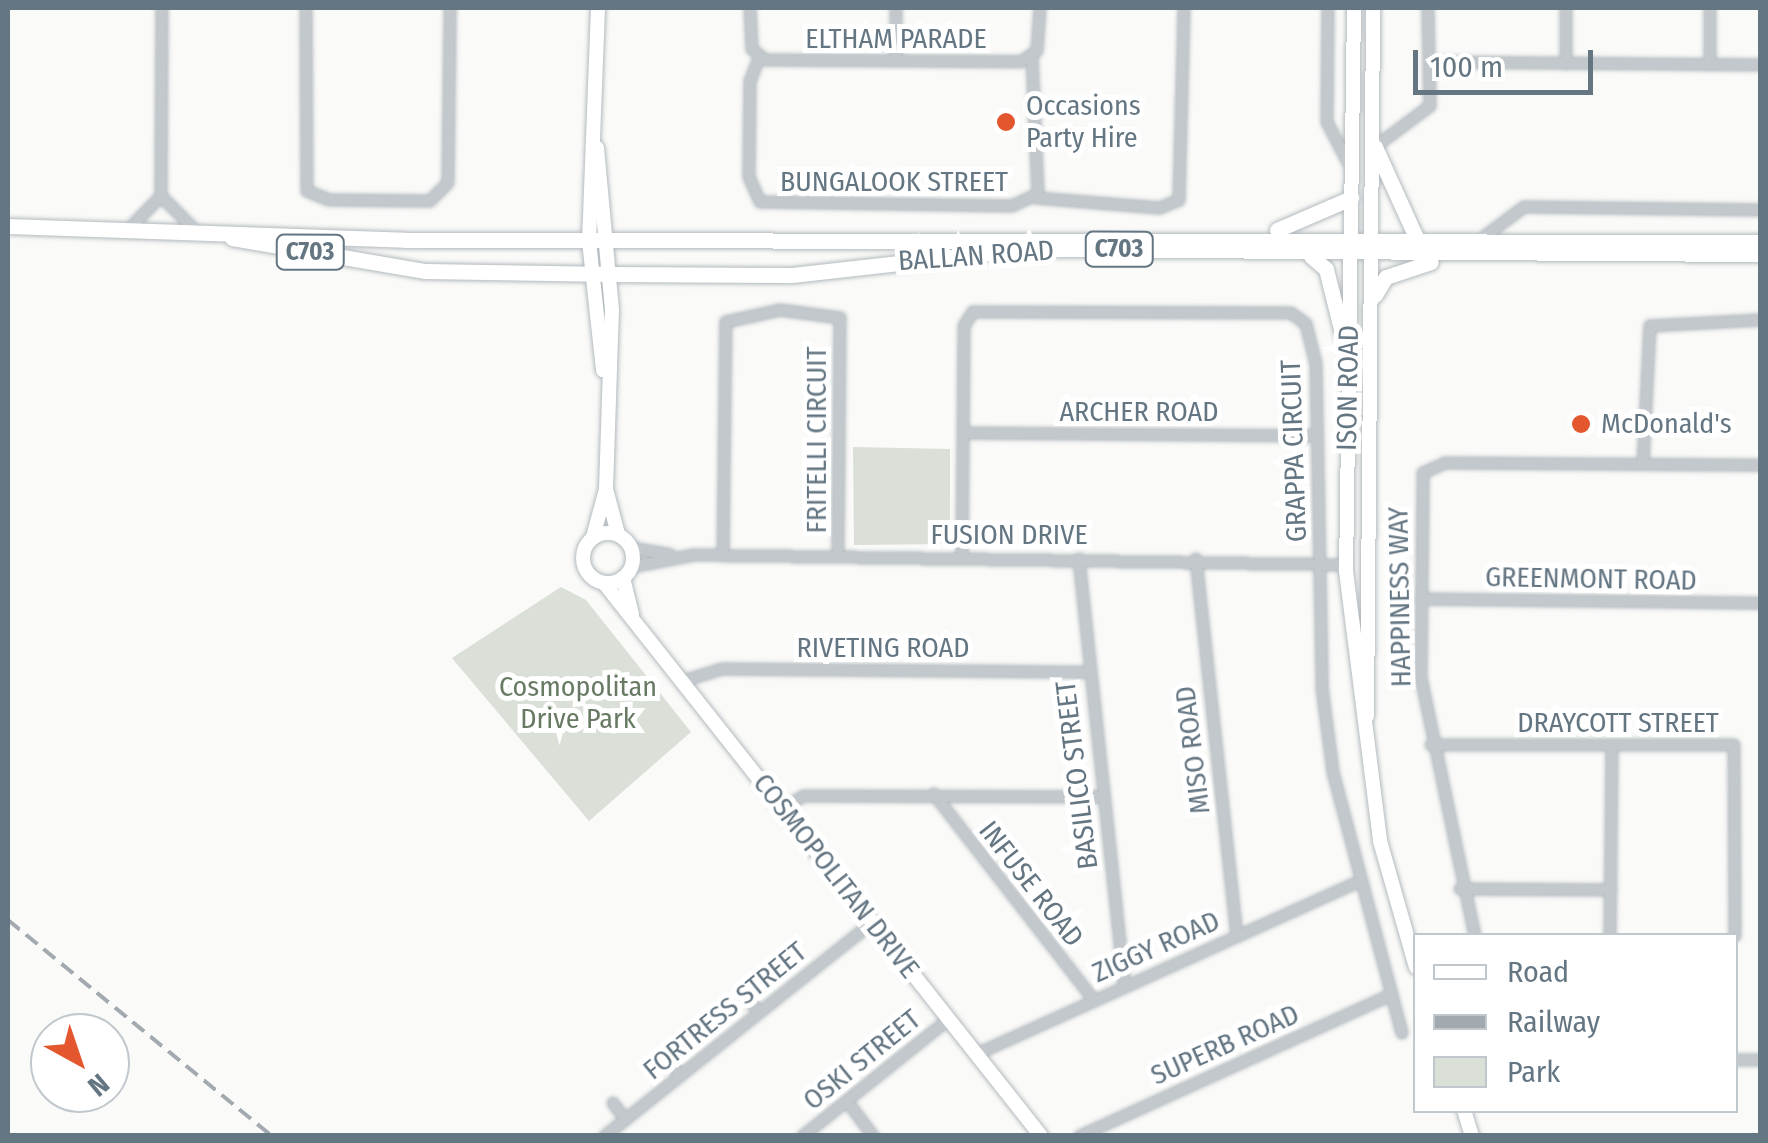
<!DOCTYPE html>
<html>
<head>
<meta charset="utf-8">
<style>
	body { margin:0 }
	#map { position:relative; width:1768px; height:1143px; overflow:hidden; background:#fafaf8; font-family:"Fira Sans Condensed",sans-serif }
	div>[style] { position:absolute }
	.green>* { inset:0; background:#dadfd7 }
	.roads { filter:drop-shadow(0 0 2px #b3babf) drop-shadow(0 0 2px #b3babf) }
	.street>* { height:10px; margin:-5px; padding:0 5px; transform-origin:5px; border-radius:5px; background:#c3c8cc }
	.secondary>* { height:14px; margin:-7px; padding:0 7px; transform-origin:7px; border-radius:7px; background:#fff }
	.secondary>.ring { margin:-7px; padding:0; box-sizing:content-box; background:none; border:14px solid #fff; border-radius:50% }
	.primary>* { height:15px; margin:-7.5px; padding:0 7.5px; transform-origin:7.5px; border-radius:7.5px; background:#fff }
	.rail>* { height:4px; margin-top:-2px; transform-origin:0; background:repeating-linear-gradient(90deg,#a2aab0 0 15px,transparent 0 23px) }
	.dots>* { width:28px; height:28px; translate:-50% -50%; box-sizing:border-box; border:5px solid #fff; border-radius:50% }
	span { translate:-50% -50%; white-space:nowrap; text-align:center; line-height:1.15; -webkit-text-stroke:10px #fff; paint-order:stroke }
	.shield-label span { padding:2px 8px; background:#fff; border:2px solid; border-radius:8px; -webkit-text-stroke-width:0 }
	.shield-label { font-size:25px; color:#657683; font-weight:700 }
	.street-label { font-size:28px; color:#657683 }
	.poi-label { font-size:28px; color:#657683 }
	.left { translate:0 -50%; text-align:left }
	.park-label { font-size:28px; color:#687a64 }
	.frame { position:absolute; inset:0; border:10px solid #657683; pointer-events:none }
	.legend { position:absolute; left:1413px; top:933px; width:325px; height:180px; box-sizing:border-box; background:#fff; border:2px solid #c1c8cd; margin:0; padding:12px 18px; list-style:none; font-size:30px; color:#657683 }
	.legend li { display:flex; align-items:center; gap:20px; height:50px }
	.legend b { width:50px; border:2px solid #c1c8cd }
	.north { position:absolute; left:30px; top:1013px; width:100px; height:100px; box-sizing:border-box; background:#fff; border:2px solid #c1c8cd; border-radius:50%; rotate:140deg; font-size:28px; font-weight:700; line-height:40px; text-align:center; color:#657683 }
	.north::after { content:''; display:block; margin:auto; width:35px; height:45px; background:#e4572e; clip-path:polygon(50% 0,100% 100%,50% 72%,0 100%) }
	.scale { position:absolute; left:1413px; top:50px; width:180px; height:45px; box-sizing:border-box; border:5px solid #657683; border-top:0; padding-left:12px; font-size:30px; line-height:35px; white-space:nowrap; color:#657683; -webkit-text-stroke:8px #fff; paint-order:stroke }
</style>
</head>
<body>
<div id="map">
	<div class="green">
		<i style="clip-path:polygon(853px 447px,950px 449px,950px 544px,854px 545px)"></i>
		<i style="clip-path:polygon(561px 587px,586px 600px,691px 732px,589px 821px,452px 658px)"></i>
	</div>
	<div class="roads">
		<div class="street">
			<i style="left:306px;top:8px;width:183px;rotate:89.7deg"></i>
			<i style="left:307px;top:191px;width:24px;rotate:22deg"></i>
			<i style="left:329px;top:200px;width:101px;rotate:0.6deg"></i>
			<i style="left:430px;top:201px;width:25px;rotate:-45deg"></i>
			<i style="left:448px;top:183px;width:175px;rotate:-89.3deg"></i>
			<i style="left:750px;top:8px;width:41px;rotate:87.2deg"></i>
			<i style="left:752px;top:49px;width:17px;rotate:40deg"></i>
			<i style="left:765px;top:60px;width:256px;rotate:0.4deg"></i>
			<i style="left:1021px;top:62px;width:19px;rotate:-35deg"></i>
			<i style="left:1037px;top:51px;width:43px;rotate:-86deg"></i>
			<i style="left:896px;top:8px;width:53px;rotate:90deg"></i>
			<i style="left:1328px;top:8px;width:114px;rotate:90.5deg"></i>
			<i style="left:1327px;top:122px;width:54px;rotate:62.5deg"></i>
			<i style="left:759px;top:58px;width:25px;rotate:111deg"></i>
			<i style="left:750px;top:81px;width:96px;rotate:90.6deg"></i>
			<i style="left:749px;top:177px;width:27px;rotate:66deg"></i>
			<i style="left:760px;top:202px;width:252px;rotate:0.9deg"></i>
			<i style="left:1012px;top:206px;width:29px;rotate:-25deg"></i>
			<i style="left:1038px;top:194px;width:135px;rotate:-92.5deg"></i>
			<i style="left:1430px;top:62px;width:330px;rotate:0.5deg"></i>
			<i style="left:1566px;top:64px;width:56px;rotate:-90deg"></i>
			<i style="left:1710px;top:65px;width:57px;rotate:-90deg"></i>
			<i style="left:1375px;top:147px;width:69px;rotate:-36.7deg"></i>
			<i style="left:1430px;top:106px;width:98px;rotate:-91.2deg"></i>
			<i style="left:161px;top:196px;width:48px;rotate:45deg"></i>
			<i style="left:1036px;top:198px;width:124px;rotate:4.6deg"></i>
			<i style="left:1160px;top:208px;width:21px;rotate:-23deg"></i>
			<i style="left:1179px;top:200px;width:192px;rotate:-88.5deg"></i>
			<i style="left:130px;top:228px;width:45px;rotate:-45.9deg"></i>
			<i style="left:161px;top:196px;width:188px;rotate:-89.7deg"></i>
			<i style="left:1484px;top:237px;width:50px;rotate:-36.9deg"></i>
			<i style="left:1524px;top:207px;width:236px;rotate:0.7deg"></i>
			<i style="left:963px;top:433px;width:352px;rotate:0.5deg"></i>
			<i style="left:1643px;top:464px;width:138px;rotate:-87.1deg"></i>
			<i style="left:1650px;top:326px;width:110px;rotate:-3.1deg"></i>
			<i style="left:632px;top:548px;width:39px;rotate:10deg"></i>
			<i style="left:723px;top:556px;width:234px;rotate:-89.3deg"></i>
			<i style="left:726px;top:322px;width:55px;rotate:-12.5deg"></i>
			<i style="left:780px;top:310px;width:61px;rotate:7.6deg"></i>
			<i style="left:840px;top:318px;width:239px;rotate:90.5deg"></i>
			<i style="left:962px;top:557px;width:231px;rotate:-89.5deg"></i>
			<i style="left:964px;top:326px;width:17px;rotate:-57deg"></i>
			<i style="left:973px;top:312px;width:318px;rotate:0.2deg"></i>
			<i style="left:1291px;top:313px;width:19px;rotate:36deg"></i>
			<i style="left:1306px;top:324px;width:41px;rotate:76deg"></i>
			<i style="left:1316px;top:364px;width:324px;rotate:88.9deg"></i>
			<i style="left:1322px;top:688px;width:85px;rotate:82.5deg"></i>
			<i style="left:1333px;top:772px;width:270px;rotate:75.2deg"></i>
			<i style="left:1079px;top:559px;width:429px;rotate:83.9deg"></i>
			<i style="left:1196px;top:559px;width:378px;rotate:83.8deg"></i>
			<i style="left:631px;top:567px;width:64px;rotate:-10.8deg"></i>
			<i style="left:694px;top:555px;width:652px;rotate:0.88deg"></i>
			<i style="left:1421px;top:599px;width:339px;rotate:0.7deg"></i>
			<i style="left:680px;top:682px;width:44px;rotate:-17.2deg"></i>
			<i style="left:722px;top:669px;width:366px;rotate:0.5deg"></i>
			<i style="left:1431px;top:745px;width:303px"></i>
			<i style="left:1734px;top:745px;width:191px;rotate:89.7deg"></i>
			<i style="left:934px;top:794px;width:261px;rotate:52.2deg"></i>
			<i style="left:783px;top:808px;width:24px;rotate:-30deg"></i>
			<i style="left:804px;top:796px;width:298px;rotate:0.2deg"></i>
			<i style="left:1460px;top:889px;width:151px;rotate:0.4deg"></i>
			<i style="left:1475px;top:936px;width:265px;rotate:-101.8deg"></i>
			<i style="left:1421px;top:677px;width:204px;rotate:-89.4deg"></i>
			<i style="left:1423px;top:473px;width:24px;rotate:-24deg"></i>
			<i style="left:1445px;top:463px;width:315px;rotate:0.4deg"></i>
			<i style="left:1610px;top:936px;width:190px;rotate:-89.4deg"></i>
			<i style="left:746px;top:997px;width:20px;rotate:49deg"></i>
			<i style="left:977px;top:1054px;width:415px;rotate:-24.3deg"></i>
			<i style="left:668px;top:1060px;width:19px;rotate:51deg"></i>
			<i style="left:1736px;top:1060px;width:24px"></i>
			<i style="left:847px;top:1101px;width:44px;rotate:53.4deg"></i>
			<i style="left:613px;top:1103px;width:20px;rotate:53deg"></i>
			<i style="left:605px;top:1136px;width:343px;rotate:-38.6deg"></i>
			<i style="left:803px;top:1136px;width:187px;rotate:-38.7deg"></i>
			<i style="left:1080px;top:1136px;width:338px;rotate:-24.4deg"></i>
		</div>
		<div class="secondary">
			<i style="left:598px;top:8px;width:233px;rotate:92.2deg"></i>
			<i style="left:589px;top:241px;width:130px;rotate:83.8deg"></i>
			<i style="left:1354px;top:8px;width:563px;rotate:90.81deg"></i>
			<i style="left:1346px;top:571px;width:272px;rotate:82.8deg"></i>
			<i style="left:1380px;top:841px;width:131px;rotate:74.1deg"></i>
			<i style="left:606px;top:489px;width:47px;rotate:75.1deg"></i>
			<i class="ring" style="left:583px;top:533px;width:36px;height:36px"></i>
			<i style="left:593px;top:537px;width:50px;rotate:-74.8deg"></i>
			<i style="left:606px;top:489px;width:179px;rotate:-88.1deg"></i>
			<i style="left:612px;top:310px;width:163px;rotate:-95.3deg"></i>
			<i style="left:623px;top:578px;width:37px;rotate:76deg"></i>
			<i style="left:604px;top:583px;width:705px;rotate:51.68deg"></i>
			<i style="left:1367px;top:716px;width:708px;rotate:-89.51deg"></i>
			<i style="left:1464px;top:1110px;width:27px;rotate:73deg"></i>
		</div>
		<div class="primary">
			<i style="left:1375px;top:147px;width:97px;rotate:65.6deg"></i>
			<i style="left:8px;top:226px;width:397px;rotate:2deg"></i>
			<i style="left:405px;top:240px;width:1355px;rotate:0.08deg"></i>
			<i style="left:1277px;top:230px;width:81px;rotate:-23.4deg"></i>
			<i style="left:232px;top:238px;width:196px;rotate:9.7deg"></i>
			<i style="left:425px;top:271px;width:186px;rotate:0.9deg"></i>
			<i style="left:611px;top:274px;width:181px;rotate:0.3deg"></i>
			<i style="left:792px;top:275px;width:231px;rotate:-6.4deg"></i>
			<i style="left:1022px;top:249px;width:738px;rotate:0.39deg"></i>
			<i style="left:1311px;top:256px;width:20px;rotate:41deg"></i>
			<i style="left:1326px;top:269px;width:91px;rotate:76deg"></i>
			<i style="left:1375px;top:295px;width:21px;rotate:-59deg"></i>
			<i style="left:1386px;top:277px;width:47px;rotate:-18.4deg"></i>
		</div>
	</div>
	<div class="rail">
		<i style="left:8px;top:920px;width:341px;rotate:39.3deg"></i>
	</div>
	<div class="dots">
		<i style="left:1006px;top:122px;background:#e4572e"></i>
		<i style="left:1581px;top:424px;background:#e4572e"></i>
	</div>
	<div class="shield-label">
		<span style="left:1119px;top:249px">C703</span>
		<span style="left:310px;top:252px">C703</span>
	</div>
	<div class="street-label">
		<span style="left:896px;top:39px">ELTHAM PARADE</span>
		<span style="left:894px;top:182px">BUNGALOOK STREET</span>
		<span style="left:976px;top:256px;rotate:-4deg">BALLAN ROAD</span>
		<span style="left:1348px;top:388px;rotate:-89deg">ISON ROAD</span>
		<span style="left:1139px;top:412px">ARCHER ROAD</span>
		<span style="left:817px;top:440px;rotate:-90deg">FRITELLI CIRCUIT</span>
		<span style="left:1294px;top:451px;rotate:-92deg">GRAPPA CIRCUIT</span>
		<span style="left:1009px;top:535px">FUSION DRIVE</span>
		<span style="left:1591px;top:579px;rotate:1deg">GREENMONT ROAD</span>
		<span style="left:1400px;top:597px;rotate:-91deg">HAPPINESS WAY</span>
		<span style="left:883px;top:648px">RIVETING ROAD</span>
		<span style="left:1618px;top:723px">DRAYCOTT STREET</span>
		<span style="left:1193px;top:750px;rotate:-97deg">MISO ROAD</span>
		<span style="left:1077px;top:775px;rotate:-97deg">BASILICO STREET</span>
		<span style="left:836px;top:876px;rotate:52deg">COSMOPOLITAN DRIVE</span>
		<span style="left:1031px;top:884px;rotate:52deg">INFUSE ROAD</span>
		<span style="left:1156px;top:947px;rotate:-24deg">ZIGGY ROAD</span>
		<span style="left:725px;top:1011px;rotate:-39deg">FORTRESS STREET</span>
		<span style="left:1225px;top:1045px;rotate:-24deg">SUPERB ROAD</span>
		<span style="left:862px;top:1060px;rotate:-39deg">OSKI STREET</span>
	</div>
	<div class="poi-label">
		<span class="left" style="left:1026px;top:122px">Occasions<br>Party Hire</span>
		<span class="left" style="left:1601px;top:424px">McDonald's</span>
	</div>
	<div class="park-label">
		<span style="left:578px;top:703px">Cosmopolitan<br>Drive Park</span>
	</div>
	<div class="frame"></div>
	<ul class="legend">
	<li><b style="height:12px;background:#fff"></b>Road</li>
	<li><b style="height:12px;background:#a2aab0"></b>Railway</li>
	<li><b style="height:28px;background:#dadfd7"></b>Park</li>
	</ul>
	<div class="north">N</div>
	<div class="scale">100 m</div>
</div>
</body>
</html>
